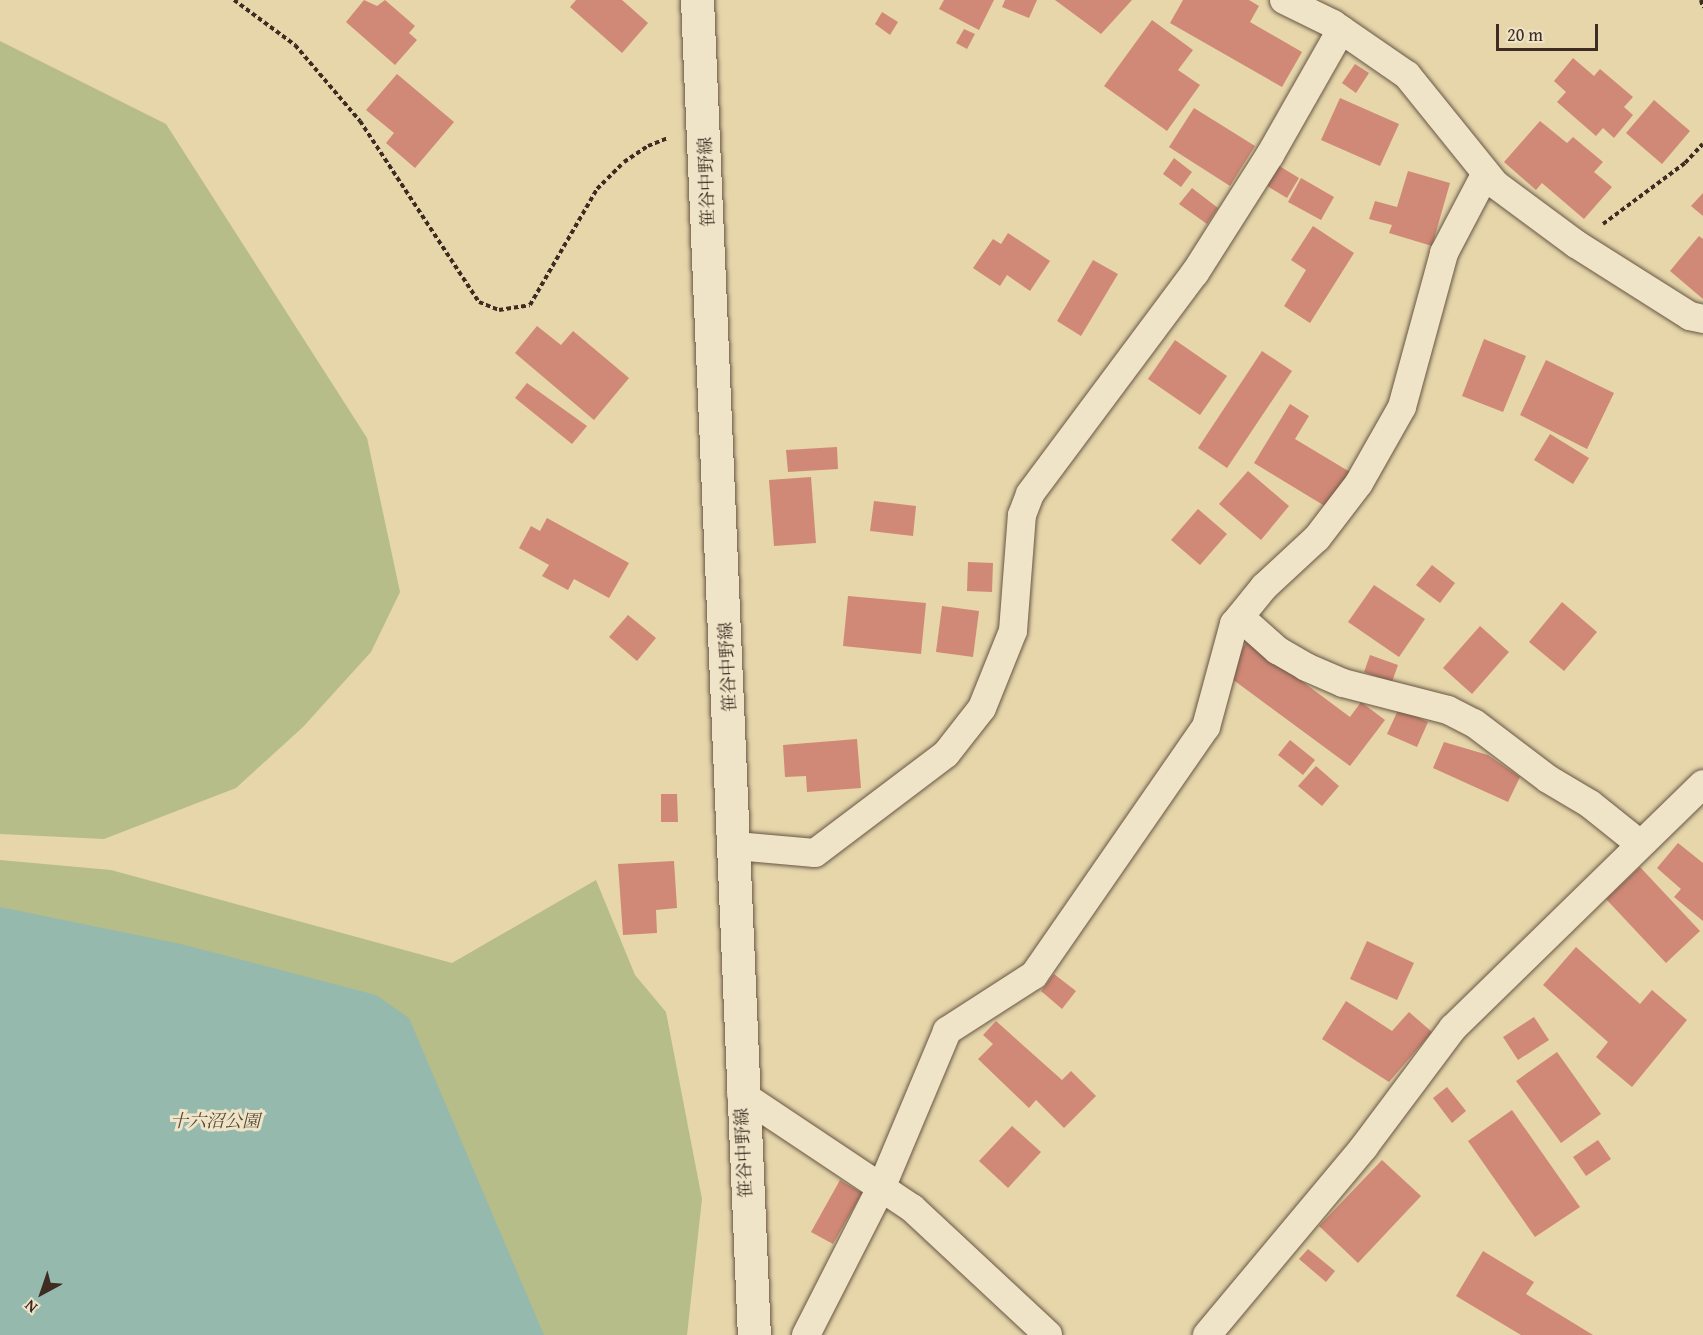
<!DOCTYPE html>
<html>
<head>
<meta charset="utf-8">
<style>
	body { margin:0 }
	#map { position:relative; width:1703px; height:1335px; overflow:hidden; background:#e6d6aa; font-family:"Gentium Book Plus","Noto Serif JP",serif }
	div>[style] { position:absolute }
	.green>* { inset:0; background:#b6bd88 }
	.water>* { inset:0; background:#96b9ad }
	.building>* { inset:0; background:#d08976 }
	.path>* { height:4px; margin-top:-2px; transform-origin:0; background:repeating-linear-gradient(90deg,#3e2c23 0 4.5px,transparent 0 7.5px) }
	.roads { filter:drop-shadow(0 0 2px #685645) drop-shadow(0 0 2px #685645) }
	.street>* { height:28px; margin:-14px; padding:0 14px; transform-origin:14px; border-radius:14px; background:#efe4c8 }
	.secondary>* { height:33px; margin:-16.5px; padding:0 16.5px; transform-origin:16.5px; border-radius:16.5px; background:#efe4c8 }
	span { translate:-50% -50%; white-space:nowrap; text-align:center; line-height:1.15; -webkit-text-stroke:6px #efe4c8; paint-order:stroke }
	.street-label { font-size:18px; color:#3e2c23 }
	.park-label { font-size:18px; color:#564937; font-style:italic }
	.north { position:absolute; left:12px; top:1263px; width:60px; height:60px; -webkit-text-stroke:4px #efe4c8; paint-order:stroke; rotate:220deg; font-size:16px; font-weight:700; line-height:24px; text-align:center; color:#3e2c23 }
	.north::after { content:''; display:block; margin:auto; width:21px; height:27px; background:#3e2c23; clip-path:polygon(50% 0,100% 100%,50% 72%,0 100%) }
	.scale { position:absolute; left:1496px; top:24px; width:102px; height:27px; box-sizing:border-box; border:3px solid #3e2c23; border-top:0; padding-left:8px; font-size:18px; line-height:21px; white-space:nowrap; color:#3e2c23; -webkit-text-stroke:4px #efe4c8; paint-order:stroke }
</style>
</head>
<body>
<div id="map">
	<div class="green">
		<i style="clip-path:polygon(0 41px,166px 124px,367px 438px,400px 592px,371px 652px,303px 727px,236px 788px,104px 839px,0 834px)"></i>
		<i style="clip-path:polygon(0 860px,111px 870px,452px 963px,596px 880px,635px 975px,666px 1012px,702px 1199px,687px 1335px,0 1335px)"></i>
	</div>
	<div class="water">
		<i style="clip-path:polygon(0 907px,181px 944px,376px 995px,409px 1018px,544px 1335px,0 1335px)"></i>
	</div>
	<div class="building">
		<i style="clip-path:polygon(364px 0,377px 6px,385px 0,415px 26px,409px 33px,417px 40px,395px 65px,346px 22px)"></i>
		<i style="clip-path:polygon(576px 0,622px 0,648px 23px,622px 53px,570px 7px)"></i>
		<i style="clip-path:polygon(944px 0,994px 0,979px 30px,939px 9px)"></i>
		<i style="clip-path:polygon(1005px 0,1037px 0,1029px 18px,1002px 7px)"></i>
		<i style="clip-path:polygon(1055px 0,1132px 0,1101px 34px)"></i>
		<i style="clip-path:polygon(1183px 0,1249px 0,1259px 6px,1250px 22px,1302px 52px,1282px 87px,1170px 23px)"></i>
		<i style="clip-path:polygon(882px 12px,898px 22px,890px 35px,875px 24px)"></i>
		<i style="clip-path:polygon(1152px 20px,1193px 50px,1178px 70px,1200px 85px,1167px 131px,1104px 86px)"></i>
		<i style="clip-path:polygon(964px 29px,975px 34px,967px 49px,956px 43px)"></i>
		<i style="clip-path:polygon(1573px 58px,1594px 76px,1600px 69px,1633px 97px,1624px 107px,1633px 115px,1614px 138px,1603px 128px,1596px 136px,1557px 102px,1566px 92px,1554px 81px)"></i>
		<i style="clip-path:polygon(1355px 64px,1369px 73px,1356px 93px,1342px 83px)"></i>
		<i style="clip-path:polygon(397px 74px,454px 122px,415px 168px,386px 143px,394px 133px,366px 110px)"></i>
		<i style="clip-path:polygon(1340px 98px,1399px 124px,1380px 166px,1321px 140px)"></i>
		<i style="clip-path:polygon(1654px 100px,1690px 131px,1662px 164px,1626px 133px)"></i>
		<i style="clip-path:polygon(1194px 108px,1255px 146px,1230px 186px,1169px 147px)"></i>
		<i style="clip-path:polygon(1540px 121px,1567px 143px,1573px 137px,1603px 162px,1594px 172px,1612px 187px,1584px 219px,1542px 183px,1536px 190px,1504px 162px)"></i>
		<i style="clip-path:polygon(1174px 158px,1192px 172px,1181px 187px,1163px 174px)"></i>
		<i style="clip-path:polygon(1276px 164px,1299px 178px,1287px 198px,1264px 184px)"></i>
		<i style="clip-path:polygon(1408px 171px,1450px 183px,1432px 246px,1389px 233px,1392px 225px,1369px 219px,1375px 201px,1397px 207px)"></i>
		<i style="clip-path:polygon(1301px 178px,1334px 197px,1321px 220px,1288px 202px)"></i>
		<i style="clip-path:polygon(1192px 188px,1218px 208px,1207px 224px,1179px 204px)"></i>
		<i style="clip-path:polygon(1703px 193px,1703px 216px,1691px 206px)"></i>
		<i style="clip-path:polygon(1313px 226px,1354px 253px,1310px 323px,1284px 306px,1306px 270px,1291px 260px)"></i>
		<i style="clip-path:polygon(1008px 233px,1050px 261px,1030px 291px,1007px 275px,1000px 286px,973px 268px,993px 239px,1001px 244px)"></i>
		<i style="clip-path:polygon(1699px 236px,1703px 239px,1703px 299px,1670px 271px)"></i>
		<i style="clip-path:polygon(1093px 260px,1118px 274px,1081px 336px,1057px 321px)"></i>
		<i style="clip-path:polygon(537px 326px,561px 345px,573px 331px,629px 378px,594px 420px,515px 353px)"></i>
		<i style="clip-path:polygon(1484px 339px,1526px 356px,1503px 412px,1462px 396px)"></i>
		<i style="clip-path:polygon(1175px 340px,1227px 376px,1200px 415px,1148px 379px)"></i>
		<i style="clip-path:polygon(1262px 351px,1292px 371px,1227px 468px,1198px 448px)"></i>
		<i style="clip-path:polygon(1546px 360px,1614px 393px,1587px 449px,1520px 415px)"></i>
		<i style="clip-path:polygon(527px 383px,587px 426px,572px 444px,515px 398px)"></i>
		<i style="clip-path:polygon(1290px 404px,1309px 416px,1295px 439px,1350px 472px,1328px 508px,1254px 463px)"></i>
		<i style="clip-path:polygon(1550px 434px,1589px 458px,1573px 484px,1534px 460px)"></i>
		<i style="clip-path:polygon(837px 447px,838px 469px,788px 472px,786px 450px)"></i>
		<i style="clip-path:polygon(1248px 471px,1289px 506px,1261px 540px,1219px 504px)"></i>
		<i style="clip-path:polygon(811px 477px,816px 543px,774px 546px,769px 480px)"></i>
		<i style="clip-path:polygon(874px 501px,916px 506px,913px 536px,870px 531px)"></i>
		<i style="clip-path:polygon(1198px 509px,1227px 534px,1200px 565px,1171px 540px)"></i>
		<i style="clip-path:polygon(547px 518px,629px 563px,609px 598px,574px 579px,568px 590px,542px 576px,549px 565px,519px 548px,531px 526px,540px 531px)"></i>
		<i style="clip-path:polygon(968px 562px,993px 563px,992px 592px,967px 591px)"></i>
		<i style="clip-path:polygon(1432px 565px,1455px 583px,1440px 603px,1416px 585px)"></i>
		<i style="clip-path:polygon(1374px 585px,1425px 619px,1399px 657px,1348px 622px)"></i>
		<i style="clip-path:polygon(848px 596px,926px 603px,921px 654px,843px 646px)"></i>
		<i style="clip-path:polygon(1562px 602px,1597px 632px,1564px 671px,1529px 642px)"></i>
		<i style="clip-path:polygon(942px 606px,979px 611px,973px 657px,936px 652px)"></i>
		<i style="clip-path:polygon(628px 615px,656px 638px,637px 661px,609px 637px)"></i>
		<i style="clip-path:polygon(1480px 626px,1509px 652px,1472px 694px,1443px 668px)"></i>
		<i style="clip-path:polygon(1248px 641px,1350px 717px,1361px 702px,1385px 720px,1350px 766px,1224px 673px)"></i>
		<i style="clip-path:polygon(1370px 655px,1398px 665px,1392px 682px,1364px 672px)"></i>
		<i style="clip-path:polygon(1399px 708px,1428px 722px,1417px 747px,1387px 734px)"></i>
		<i style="clip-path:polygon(857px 739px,861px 788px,807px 792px,806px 776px,785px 777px,783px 745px)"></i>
		<i style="clip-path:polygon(1290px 740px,1315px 760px,1303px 775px,1278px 755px)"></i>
		<i style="clip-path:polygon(1444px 742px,1488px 755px,1520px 777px,1508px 802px,1433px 768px)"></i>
		<i style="clip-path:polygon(1316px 766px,1339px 786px,1322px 806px,1298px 786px)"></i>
		<i style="clip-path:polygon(661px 794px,677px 794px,678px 822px,661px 822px)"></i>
		<i style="clip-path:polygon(1678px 843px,1703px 863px,1703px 921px,1674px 897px,1681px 889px,1657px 868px)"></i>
		<i style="clip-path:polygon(674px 861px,677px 908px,656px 910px,657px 933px,623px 935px,618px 864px)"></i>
		<i style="clip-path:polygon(1640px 867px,1700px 931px,1666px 963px,1606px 899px)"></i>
		<i style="clip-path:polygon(1367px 941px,1414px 963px,1397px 1000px,1350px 979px)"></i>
		<i style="clip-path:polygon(1576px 947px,1640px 1004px,1652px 990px,1687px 1020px,1632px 1087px,1596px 1057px,1608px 1042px,1543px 985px)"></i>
		<i style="clip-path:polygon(1054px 974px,1076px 991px,1062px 1009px,1041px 991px)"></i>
		<i style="clip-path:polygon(1346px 1001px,1392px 1031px,1409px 1012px,1432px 1032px,1389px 1082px,1322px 1039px)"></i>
		<i style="clip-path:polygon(1534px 1017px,1549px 1040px,1518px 1060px,1503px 1037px)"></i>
		<i style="clip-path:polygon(996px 1021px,1062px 1080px,1071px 1071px,1096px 1096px,1064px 1128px,1036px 1100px,1029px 1108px,978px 1059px,993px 1044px,983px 1035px)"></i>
		<i style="clip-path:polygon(1557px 1052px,1601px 1114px,1561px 1143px,1516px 1081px)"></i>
		<i style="clip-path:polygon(1447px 1087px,1466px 1111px,1452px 1123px,1433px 1098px)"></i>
		<i style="clip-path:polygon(1512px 1110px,1580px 1207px,1535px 1237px,1468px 1141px)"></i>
		<i style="clip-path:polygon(1012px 1126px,1041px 1152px,1008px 1188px,979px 1161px)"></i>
		<i style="clip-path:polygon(1598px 1140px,1611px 1159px,1586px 1176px,1573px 1157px)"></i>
		<i style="clip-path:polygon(1382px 1160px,1421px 1196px,1358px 1263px,1319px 1226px)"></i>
		<i style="clip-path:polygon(840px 1180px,862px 1193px,833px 1244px,811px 1232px)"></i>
		<i style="clip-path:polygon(1308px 1249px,1335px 1271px,1326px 1282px,1299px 1259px)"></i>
		<i style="clip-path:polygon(1483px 1251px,1534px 1282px,1526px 1294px,1593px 1335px,1521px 1335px,1456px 1296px)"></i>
	</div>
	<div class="path">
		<i style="left:234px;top:0;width:76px;rotate:36.4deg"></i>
		<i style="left:295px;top:45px;width:100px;rotate:49.5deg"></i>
		<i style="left:360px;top:121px;width:217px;rotate:56.7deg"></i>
		<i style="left:479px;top:302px;width:22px;rotate:22deg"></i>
		<i style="left:499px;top:310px;width:31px;rotate:-9deg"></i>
		<i style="left:530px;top:305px;width:134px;rotate:-60deg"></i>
		<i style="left:597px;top:189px;width:38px;rotate:-45deg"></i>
		<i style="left:624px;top:162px;width:29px;rotate:-34deg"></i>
		<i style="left:648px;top:146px;width:22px;rotate:-22deg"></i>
		<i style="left:1701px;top:0;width:8px;rotate:76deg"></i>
		<i style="left:1603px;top:224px;width:102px;rotate:-36.6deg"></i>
		<i style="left:1685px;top:163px;width:26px;rotate:-47deg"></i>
	</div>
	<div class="roads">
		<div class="street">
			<i style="left:1284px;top:0;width:55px;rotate:26.1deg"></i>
			<i style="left:1333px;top:24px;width:90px;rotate:34.6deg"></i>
			<i style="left:1407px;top:75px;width:140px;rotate:51.1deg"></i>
			<i style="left:1495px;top:184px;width:101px;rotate:36.5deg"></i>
			<i style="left:1576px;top:244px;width:135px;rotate:32.3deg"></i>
			<i style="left:1690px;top:316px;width:13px;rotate:13deg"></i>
			<i style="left:1240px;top:617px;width:50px;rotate:41.7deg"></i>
			<i style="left:1277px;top:650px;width:34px;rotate:30deg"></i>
			<i style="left:1306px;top:667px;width:40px;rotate:23.4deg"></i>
			<i style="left:1343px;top:683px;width:108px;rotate:14.4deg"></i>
			<i style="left:1448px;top:710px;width:29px;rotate:27deg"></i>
			<i style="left:1474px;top:723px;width:93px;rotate:37.1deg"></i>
			<i style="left:1548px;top:779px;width:49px;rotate:30.8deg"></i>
			<i style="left:1590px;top:804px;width:64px;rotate:38.7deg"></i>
			<i style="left:736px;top:846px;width:79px;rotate:5.1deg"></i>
			<i style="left:815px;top:853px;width:164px;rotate:-37.1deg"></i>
			<i style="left:946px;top:754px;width:58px;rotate:-52deg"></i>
			<i style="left:982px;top:708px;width:83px;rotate:-68.1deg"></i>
			<i style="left:1013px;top:631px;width:116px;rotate:-85.6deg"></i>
			<i style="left:1022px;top:515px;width:22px;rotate:-69deg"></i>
			<i style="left:1030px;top:494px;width:276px;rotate:-53.3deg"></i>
			<i style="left:1195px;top:273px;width:140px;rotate:-57.6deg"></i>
			<i style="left:1270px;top:155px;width:144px;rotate:-60.4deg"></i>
			<i style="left:741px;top:1094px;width:206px;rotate:33.7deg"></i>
			<i style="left:912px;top:1208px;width:186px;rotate:43deg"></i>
			<i style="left:806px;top:1335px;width:167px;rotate:-63deg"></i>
			<i style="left:882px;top:1186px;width:168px;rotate:-67.2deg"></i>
			<i style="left:947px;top:1031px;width:103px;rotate:-32.8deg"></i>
			<i style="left:1034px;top:975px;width:302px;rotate:-55.3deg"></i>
			<i style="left:1206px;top:727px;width:107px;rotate:-74.8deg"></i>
			<i style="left:1234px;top:624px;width:48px;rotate:-51deg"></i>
			<i style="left:1264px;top:587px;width:72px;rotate:-42.8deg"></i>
			<i style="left:1317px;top:538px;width:69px;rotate:-52.6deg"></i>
			<i style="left:1359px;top:483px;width:87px;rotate:-60.5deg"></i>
			<i style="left:1402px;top:407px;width:160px;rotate:-74.7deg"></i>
			<i style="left:1444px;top:253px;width:90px;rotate:-62.3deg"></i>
			<i style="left:1207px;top:1335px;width:245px;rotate:-50.1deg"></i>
			<i style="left:1364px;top:1147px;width:149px;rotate:-53.2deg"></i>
			<i style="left:1453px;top:1028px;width:349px;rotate:-44.3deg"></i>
		</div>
		<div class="secondary">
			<i style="left:697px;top:0;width:1336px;rotate:87.56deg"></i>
		</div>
	</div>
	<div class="street-label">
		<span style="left:707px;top:182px;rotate:-92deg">笹谷中野線</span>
		<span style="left:728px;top:667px;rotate:-93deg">笹谷中野線</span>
		<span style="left:744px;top:1153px;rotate:-93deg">笹谷中野線</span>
	</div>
	<div class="park-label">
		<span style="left:215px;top:1121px">十六沼公園</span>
	</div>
	<div class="north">N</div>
	<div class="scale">20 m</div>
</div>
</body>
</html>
